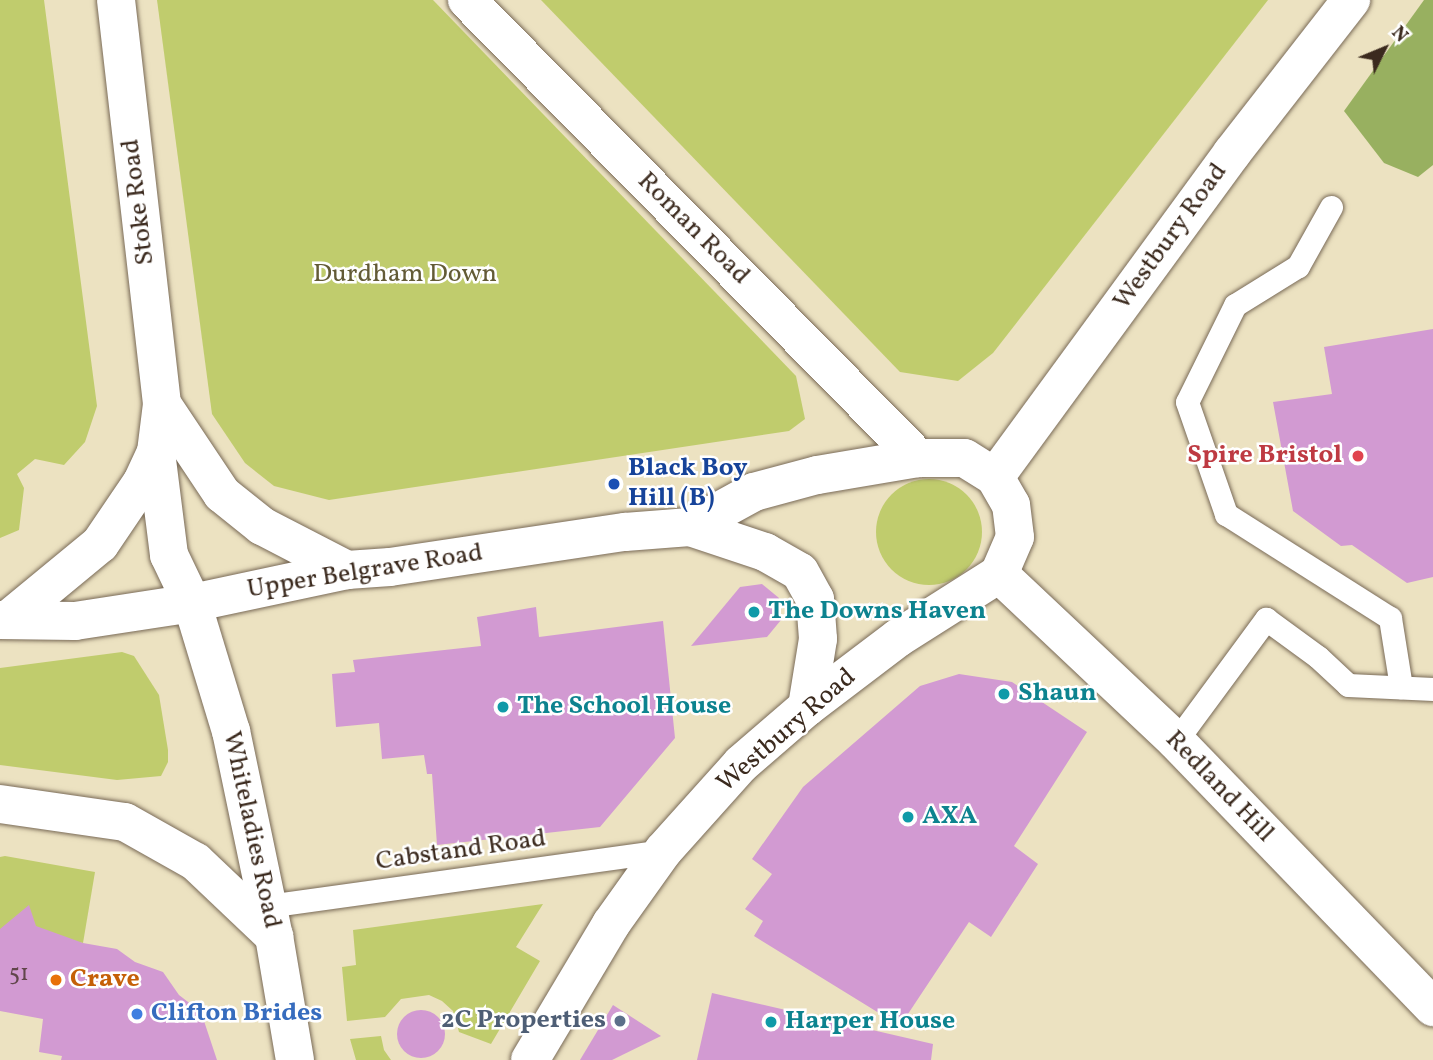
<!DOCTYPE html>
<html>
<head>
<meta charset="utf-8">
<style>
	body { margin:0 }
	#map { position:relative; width:1433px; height:1060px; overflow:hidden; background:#ece2c1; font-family:Vollkorn,serif }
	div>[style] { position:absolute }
	.green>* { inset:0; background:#c0cc6d }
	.round { border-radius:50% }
	.forest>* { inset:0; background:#98b060 }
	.building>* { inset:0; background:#d29ad2 }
	.roads { filter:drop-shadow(0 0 2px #796a57) drop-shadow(0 0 2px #796a57) }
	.service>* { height:23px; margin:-11.5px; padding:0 11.5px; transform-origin:11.5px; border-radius:11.5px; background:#fff }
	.minor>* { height:38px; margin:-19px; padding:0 19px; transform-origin:19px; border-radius:19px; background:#fff }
	.secondary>* { height:38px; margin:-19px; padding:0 19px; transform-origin:19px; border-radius:19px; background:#fff }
	.primary>* { height:38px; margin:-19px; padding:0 19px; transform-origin:19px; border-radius:19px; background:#fff }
	.dots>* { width:19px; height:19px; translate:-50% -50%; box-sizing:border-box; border:4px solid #fff; border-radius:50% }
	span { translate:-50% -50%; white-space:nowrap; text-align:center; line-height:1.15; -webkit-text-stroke:5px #fff; paint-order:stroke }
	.number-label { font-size:23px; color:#61464b }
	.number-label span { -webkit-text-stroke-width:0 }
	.street-label { font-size:26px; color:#3b2a1e }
	.park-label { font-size:26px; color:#635b36 }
	.health-label { font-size:26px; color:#be3a42; font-weight:700 }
	.right { translate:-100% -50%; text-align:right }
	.transit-label { font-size:26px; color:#164399; font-weight:700 }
	.left { translate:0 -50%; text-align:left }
	.culture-label { font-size:26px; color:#0d838f; font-weight:700 }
	.food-label { font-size:26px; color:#c56008; font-weight:700 }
	.shop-label { font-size:26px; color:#366cbe; font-weight:700 }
	.service-label { font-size:26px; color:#4e5e75; font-weight:700 }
	.north { position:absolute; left:1349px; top:14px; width:70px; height:70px; -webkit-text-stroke:5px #fff; paint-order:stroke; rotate:47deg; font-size:19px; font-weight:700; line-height:28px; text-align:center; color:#3b2a1e }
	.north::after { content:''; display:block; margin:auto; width:24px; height:32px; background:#3b2a1e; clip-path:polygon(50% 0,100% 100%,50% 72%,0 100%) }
</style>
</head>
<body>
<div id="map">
	<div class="green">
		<i style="clip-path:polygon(0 0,44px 0,97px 406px,85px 442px,64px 465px,35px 459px,17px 474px,24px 488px,19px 530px,0 538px)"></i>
		<i style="clip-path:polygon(157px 0,433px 0,796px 376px,805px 419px,789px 431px,329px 500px,274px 486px,245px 463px,212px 414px)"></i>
		<i style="clip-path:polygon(541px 0,1268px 0,993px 353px,958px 381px,900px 372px)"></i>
		<i class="round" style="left:876px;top:479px;width:106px;height:106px"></i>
		<i style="clip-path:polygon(122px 652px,134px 656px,159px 695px,168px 750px,168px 762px,161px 776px,117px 780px,0 765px,0 668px)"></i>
		<i style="clip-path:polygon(5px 856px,95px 872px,83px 943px,0 929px,0 857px)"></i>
		<i style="clip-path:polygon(543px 904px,516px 947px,540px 961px,491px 1044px,459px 1032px,453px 1011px,442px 1001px,429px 995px,401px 999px,385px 1017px,347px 1021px,342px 967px,356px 965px,353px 930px)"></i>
		<i style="clip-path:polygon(381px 1036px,384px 1050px,391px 1060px,356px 1060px,350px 1039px)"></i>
	</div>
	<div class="forest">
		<i style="clip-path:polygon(1424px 0,1433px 0,1433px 165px,1418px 177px,1384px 163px,1344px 111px)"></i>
	</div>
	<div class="building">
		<i style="clip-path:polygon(1433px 329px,1433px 577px,1407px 583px,1352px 545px,1341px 546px,1293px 511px,1273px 402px,1332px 394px,1324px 347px)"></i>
		<i style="clip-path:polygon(762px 584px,779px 598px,781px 620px,767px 637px,691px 646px,740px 587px)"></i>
		<i style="clip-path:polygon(536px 607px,539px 637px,663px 621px,675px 738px,600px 827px,437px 845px,432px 774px,427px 774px,424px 755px,382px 759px,379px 723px,336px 727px,332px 674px,355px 672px,353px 660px,481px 646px,477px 617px)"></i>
		<i style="clip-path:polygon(959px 674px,1012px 682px,1087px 732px,1014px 846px,1038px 864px,991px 937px,969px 922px,900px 1026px,754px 936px,763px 921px,745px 909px,772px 874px,752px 859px,803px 787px,920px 686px)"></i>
		<i style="clip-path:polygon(29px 905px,36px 926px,83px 943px,117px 949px,135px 962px,163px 972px,179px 995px,201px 1012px,217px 1060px,61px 1060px,62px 1056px,39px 1052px,43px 1019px,0 1011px,0 929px)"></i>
		<i style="clip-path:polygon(712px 993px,933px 1044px,931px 1060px,697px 1060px)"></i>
		<i style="clip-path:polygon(613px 1005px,661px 1036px,612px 1060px,580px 1060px)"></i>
		<i class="round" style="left:397px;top:1010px;width:48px;height:48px"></i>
	</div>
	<div class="roads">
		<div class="service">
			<i style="left:1331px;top:207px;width:68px;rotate:119.2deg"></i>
			<i style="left:1298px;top:266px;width:74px;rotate:148.2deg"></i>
			<i style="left:1235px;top:305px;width:108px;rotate:116.3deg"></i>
			<i style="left:1187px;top:402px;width:119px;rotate:70.8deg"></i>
			<i style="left:1226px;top:514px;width:194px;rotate:32.4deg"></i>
			<i style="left:1390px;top:618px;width:70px;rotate:80.9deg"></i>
			<i style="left:1176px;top:741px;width:152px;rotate:-53.6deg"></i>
			<i style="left:1266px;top:619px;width:64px;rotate:36.2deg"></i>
			<i style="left:1318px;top:657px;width:41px;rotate:43deg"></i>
			<i style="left:1348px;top:685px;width:85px;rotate:2.7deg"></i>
			<i style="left:267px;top:906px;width:400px;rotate:-7.9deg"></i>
		</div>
		<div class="minor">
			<i style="left:116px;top:0;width:407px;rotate:83.5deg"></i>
			<i style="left:162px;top:404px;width:48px;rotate:97.1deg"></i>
			<i style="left:156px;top:452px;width:104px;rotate:82.8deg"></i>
			<i style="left:169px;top:555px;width:53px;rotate:64.4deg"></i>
			<i style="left:467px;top:0;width:643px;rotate:45.44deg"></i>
			<i style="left:162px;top:404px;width:108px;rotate:56.3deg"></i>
			<i style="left:222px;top:494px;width:51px;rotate:38.7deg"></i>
			<i style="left:262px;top:526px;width:96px;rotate:27.4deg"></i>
			<i style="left:9px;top:619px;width:118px;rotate:-39.5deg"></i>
			<i style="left:100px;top:544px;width:75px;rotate:-55.9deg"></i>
			<i style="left:142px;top:482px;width:33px;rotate:-65deg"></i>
		</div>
		<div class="secondary">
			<i style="left:999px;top:574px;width:243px;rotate:43.3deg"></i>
			<i style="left:1176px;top:741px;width:370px;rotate:46deg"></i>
		</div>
		<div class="primary">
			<i style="left:995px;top:477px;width:401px;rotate:-53.8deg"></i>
			<i style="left:1232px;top:153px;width:194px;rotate:-52.1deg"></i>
			<i style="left:192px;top:603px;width:134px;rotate:73.1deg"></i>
			<i style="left:231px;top:731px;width:209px;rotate:78.2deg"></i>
			<i style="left:274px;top:936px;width:126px;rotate:80.4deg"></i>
			<i style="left:0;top:620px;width:75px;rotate:0.8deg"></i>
			<i style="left:75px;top:621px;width:118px;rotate:-8.7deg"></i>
			<i style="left:192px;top:603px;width:158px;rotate:-12deg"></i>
			<i style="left:347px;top:570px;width:43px;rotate:-4deg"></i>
			<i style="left:390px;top:567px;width:238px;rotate:-8.5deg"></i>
			<i style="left:625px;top:532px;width:65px;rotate:-4.4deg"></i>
			<i style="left:690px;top:527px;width:79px;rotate:18.4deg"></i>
			<i style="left:765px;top:552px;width:40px;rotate:29.7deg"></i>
			<i style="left:800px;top:572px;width:31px;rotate:61deg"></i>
			<i style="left:815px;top:599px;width:40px;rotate:85.7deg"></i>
			<i style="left:818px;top:639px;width:69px;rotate:99.2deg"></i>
			<i style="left:0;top:804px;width:126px;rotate:8.2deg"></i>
			<i style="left:125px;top:822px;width:81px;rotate:29.4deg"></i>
			<i style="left:196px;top:862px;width:108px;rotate:43.5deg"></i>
			<i style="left:530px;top:1060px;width:158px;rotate:-59.2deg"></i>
			<i style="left:611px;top:924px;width:90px;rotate:-54.5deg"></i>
			<i style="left:663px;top:851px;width:117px;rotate:-48.1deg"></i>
			<i style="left:741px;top:764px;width:87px;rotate:-40.8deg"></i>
			<i style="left:807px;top:707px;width:114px;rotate:-37.2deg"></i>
			<i style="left:898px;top:638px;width:120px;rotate:-32.4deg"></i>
			<i style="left:999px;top:574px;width:40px;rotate:-66.6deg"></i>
			<i style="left:1015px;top:537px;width:32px;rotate:-97deg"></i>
			<i style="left:1011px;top:505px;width:32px;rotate:-120deg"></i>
			<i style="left:995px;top:477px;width:36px;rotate:-148deg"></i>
			<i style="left:964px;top:458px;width:46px;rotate:180deg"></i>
			<i style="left:918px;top:458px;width:102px;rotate:170.4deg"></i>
			<i style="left:817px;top:475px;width:65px;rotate:164.9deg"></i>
			<i style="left:754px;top:492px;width:73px;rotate:151.3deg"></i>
		</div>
	</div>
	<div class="dots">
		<i style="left:1358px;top:456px;background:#e0444e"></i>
		<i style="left:614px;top:484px;background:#1a4fb4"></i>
		<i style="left:754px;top:612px;background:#0f9aa8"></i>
		<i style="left:1004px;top:694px;background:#0f9aa8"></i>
		<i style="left:503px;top:707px;background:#0f9aa8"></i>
		<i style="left:908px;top:817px;background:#0f9aa8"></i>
		<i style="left:56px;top:980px;background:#e8710a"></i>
		<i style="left:137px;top:1014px;background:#3f7fe0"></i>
		<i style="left:620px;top:1021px;background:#5c6f8a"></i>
		<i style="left:771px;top:1022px;background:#0f9aa8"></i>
	</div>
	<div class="number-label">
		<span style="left:19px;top:974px">51</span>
	</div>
	<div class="street-label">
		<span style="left:139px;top:202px;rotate:-97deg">Stoke Road</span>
		<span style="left:693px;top:229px;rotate:45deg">Roman Road</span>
		<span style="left:1171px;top:237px;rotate:-54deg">Westbury Road</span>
		<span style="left:365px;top:572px;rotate:-9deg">Upper Belgrave Road</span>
		<span style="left:787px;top:731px;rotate:-41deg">Westbury Road</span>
		<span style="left:1219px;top:787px;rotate:46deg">Redland Hill</span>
		<span style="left:251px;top:830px;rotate:78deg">Whiteladies Road</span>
		<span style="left:461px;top:851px;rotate:-8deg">Cabstand Road</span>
	</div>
	<div class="park-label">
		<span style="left:405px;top:275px">Durdham Down</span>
	</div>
	<div class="health-label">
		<span class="right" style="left:1342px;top:456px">Spire Bristol</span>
	</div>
	<div class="transit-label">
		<span class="left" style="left:628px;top:484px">Black Boy<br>Hill (B)</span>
	</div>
	<div class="culture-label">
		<span class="left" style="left:768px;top:612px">The Downs Haven</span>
		<span class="left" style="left:1018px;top:694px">Shaun</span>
		<span class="left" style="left:517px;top:707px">The School House</span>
		<span class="left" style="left:922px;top:817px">AXA</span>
		<span class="left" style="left:785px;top:1022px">Harper House</span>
	</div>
	<div class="food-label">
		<span class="left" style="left:70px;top:980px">Crave</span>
	</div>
	<div class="shop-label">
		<span class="left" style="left:151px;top:1014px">Clifton Brides</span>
	</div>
	<div class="service-label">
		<span class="right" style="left:606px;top:1021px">2C Properties</span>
	</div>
	<div class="north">N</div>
</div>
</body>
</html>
